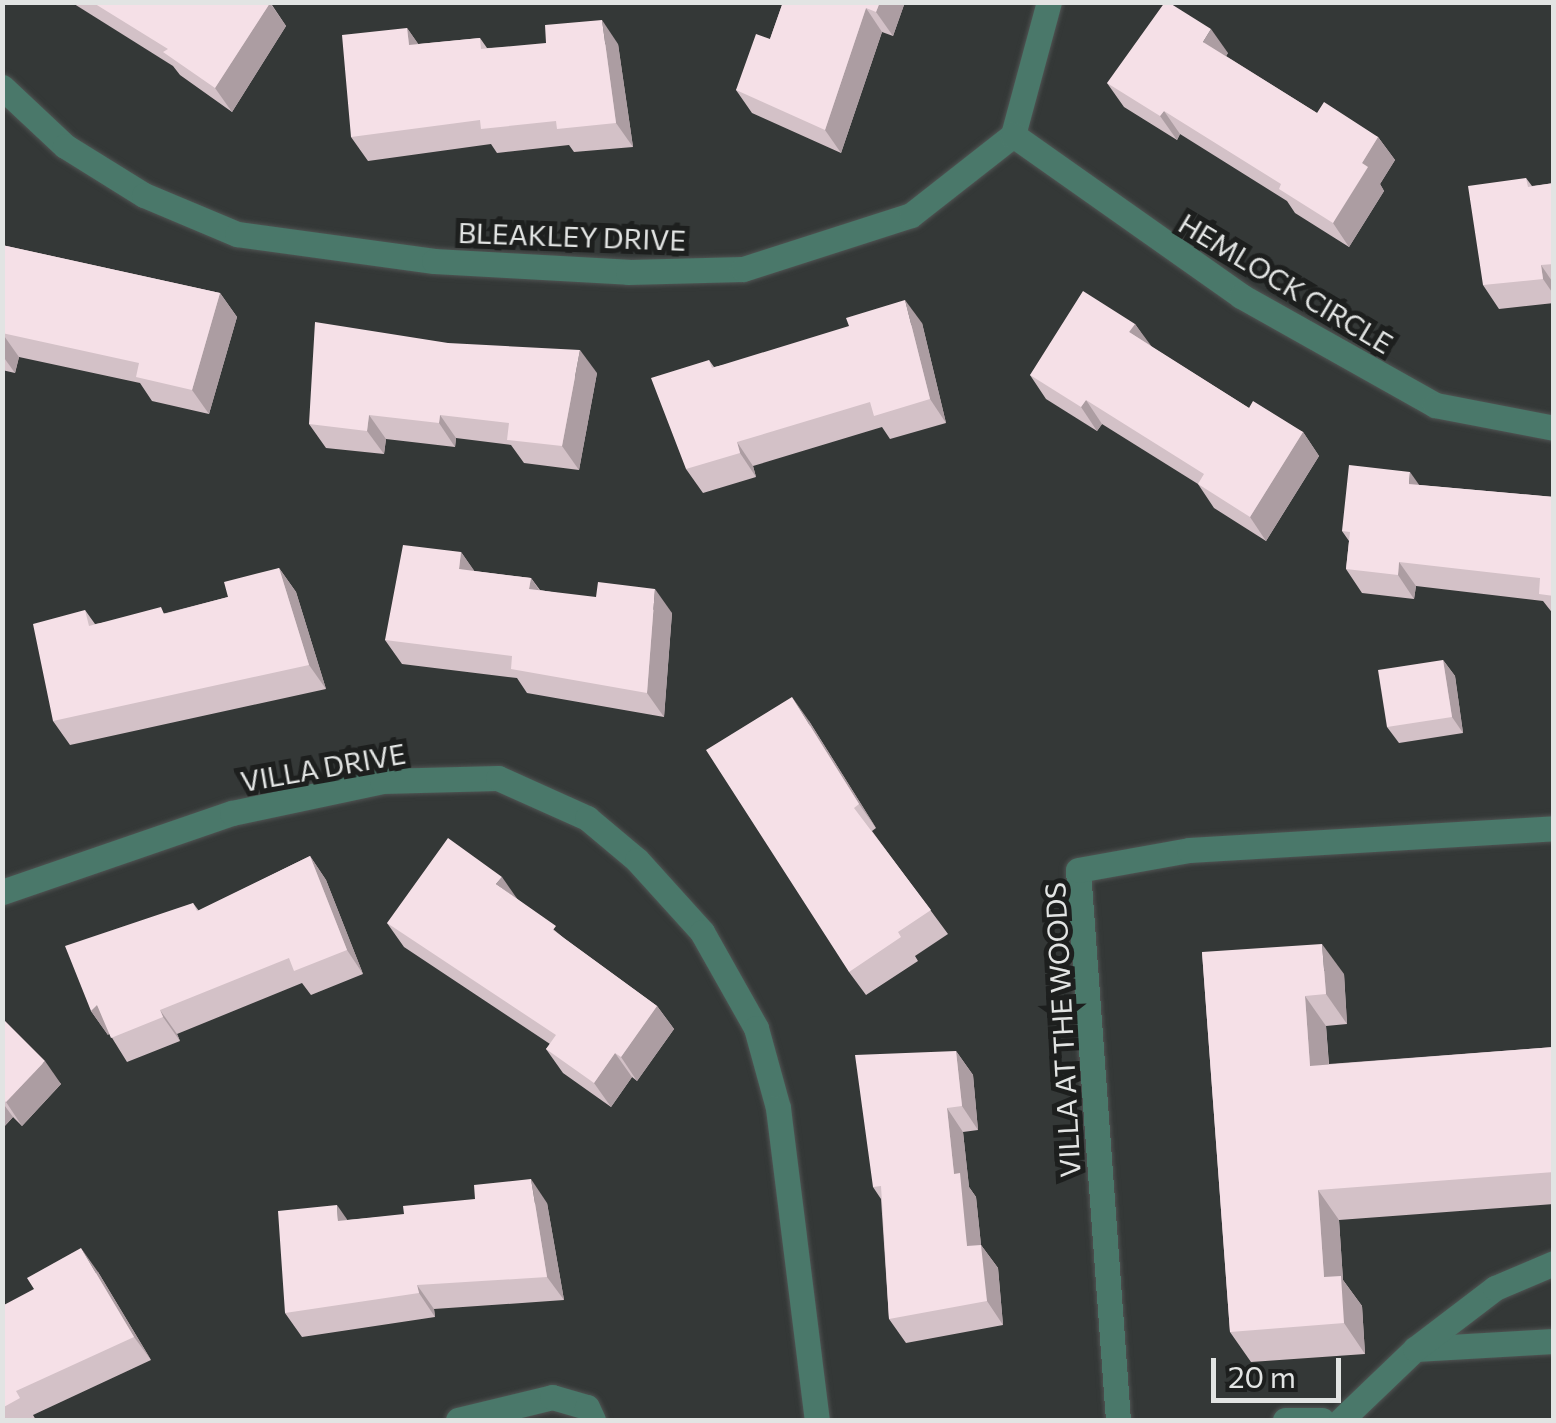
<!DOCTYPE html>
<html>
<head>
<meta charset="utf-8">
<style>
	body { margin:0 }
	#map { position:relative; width:1556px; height:1423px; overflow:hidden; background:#343837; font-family:Commissioner,sans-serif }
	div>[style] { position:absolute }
	.roads { filter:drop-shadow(0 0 2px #505453) drop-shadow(0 0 2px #505453) }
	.minor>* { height:25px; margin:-12.5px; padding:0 12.5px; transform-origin:12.5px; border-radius:12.5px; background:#4a786a }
	.wall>* { inset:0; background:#d3c1c7 }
	.shaded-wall>* { inset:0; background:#ac9da2 }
	.building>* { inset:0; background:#f5e0e7 }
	span { translate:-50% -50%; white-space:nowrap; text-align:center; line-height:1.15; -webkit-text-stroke:10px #1d1f1e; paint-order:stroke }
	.street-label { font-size:28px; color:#e2e4e3 }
	.frame { position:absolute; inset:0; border:5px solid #e2e4e3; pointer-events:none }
	.scale { position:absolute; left:1211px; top:1358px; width:130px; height:45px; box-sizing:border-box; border:5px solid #e2e4e3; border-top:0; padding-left:12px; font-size:30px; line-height:35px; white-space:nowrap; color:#e2e4e3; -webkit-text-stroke:8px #1d1f1e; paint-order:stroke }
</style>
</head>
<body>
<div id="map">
	<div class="roads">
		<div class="minor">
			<i style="left:2px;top:87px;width:86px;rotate:43.1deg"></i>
			<i style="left:65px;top:146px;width:93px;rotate:31.8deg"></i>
			<i style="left:144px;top:195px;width:101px;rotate:22.8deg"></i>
			<i style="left:237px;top:234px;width:199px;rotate:7.8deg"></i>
			<i style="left:434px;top:261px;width:194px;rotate:3.2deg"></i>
			<i style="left:628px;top:272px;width:115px;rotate:-1.5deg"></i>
			<i style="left:743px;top:269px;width:176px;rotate:-17.8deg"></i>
			<i style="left:911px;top:215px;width:130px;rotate:-38.1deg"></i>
			<i style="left:1013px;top:135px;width:138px;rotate:-74.9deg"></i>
			<i style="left:1013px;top:135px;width:279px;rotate:35.2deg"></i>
			<i style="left:1241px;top:296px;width:223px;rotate:29.3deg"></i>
			<i style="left:1435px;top:405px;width:121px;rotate:10.9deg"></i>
			<i style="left:2px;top:892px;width:243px;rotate:-19deg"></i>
			<i style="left:232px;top:813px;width:153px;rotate:-12deg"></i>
			<i style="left:382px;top:781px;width:116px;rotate:-1.5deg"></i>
			<i style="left:498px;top:778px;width:98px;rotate:24.2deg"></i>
			<i style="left:587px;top:818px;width:65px;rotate:40deg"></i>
			<i style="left:637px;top:860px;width:97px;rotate:47.9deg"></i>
			<i style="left:702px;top:932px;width:110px;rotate:60.6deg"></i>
			<i style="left:756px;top:1028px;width:83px;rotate:74.6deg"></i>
			<i style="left:778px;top:1108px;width:314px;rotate:82.9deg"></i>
			<i style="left:1415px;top:1349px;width:139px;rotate:-3.3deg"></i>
			<i style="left:458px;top:1420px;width:97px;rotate:-13.7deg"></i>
			<i style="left:552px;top:1397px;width:36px;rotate:16deg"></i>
			<i style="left:587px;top:1407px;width:14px;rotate:65deg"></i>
			<i style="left:1118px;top:1420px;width:551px;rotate:-94.16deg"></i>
			<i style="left:1078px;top:870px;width:113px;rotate:-10.2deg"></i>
			<i style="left:1189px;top:850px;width:366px;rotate:-3.4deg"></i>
			<i style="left:1285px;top:1420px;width:37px"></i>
			<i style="left:1341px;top:1420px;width:103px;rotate:-43.8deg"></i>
			<i style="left:1415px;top:1349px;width:101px;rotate:-37.3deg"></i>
			<i style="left:1495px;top:1288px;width:64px;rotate:-23deg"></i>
		</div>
	</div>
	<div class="wall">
		<i style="clip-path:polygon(71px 2px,270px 2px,286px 26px,232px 112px,180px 75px,173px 66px)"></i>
		<i style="clip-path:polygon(783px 2px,905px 2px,893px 36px,882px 32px,841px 153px,752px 113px,736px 90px,770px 39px)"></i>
		<i style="clip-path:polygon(407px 28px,418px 44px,480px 38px,487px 48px,618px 44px,633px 147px,574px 152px,569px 145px,497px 153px,491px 144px,368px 161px,351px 137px)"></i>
		<i style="clip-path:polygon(1228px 53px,1226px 56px,1317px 113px,1378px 137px,1395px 160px,1380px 184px,1384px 191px,1349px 247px,1295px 213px,1287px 201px,1180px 134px,1177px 140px,1124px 107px,1107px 83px)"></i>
		<i style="clip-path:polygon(1526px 178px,1532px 186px,1554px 183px,1554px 303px,1499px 309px,1483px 285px)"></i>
		<i style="clip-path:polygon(2px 245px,220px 293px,237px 317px,209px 414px,152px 401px,140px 383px,19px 357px,15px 373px,2px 370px)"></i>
		<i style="clip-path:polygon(922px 323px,946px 423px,890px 439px,882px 427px,753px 466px,756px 477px,703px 493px,686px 469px,709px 360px,714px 367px)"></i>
		<i style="clip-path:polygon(1135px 324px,1150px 346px,1249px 408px,1303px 432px,1319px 456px,1266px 541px,1214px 508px,1198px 484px,1102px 424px,1097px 431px,1046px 399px,1030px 375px)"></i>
		<i style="clip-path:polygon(597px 373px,579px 470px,524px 463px,511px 445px,456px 438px,455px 447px,386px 439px,384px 454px,326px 448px,309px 424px)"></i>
		<i style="clip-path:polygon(1419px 485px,1554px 497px,1554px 615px,1543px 601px,1416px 586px,1414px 599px,1362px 593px,1346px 569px,1349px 541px,1342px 531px)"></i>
		<i style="clip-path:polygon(461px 552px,474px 571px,531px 578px,540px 590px,672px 613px,664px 717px,527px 693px,517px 678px,402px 664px,385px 640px)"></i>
		<i style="clip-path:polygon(279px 568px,296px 592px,326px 689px,70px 745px,53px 721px,85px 610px,95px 624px,166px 613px,228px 597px)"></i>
		<i style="clip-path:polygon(1443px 660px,1455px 676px,1463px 733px,1399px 743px,1387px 727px)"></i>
		<i style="clip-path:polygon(809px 721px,876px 828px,872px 831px,948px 934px,915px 956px,918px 961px,866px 995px,849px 972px)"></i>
		<i style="clip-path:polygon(310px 856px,326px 880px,363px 974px,311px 995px,302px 983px,177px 1034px,180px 1041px,127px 1062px,109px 1033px,108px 1035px,91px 1011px,193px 903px,199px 911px)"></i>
		<i style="clip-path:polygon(516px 898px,565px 939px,657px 1006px,674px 1029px,637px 1081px,632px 1077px,611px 1107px,563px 1073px,546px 1049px,550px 1044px,404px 947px,387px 923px)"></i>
		<i style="clip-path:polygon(1202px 952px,1344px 974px,1347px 1024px,1326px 1026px,1329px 1064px,1554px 1047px,1554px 1204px,1339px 1220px,1343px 1280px,1362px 1306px,1365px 1354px,1251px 1362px,1230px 1332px)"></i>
		<i style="clip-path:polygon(2px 1018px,61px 1084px,22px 1126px,13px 1117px,2px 1129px)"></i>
		<i style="clip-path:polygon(956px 1051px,973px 1075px,978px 1130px,963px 1132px,969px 1187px,976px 1197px,981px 1245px,998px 1268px,1003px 1325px,906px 1343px,889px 1319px,881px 1199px,873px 1187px)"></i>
		<i style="clip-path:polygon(547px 1203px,564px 1300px,434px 1309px,435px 1317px,302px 1337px,285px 1313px,347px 1220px)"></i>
		<i style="clip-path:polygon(98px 1272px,151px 1360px,33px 1415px,36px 1420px,2px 1420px,2px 1306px)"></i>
	</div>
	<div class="shaded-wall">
		<i style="clip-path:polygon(880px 2px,905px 2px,893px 36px,876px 12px)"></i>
		<i style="clip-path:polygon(270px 3px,286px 26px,232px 112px,215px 88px)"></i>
		<i style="clip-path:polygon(866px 8px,882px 32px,841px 153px,825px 130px)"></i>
		<i style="clip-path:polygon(602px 20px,618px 44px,633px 147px,616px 123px)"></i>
		<i style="clip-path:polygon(407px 28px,424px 52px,409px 45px)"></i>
		<i style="clip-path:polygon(1211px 29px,1228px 53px,1220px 66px,1203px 42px)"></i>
		<i style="clip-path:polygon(1164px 111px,1180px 134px,1177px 140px,1160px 116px)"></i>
		<i style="clip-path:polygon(1378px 137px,1395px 160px,1380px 184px,1384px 191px,1349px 247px,1333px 223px,1362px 163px)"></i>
		<i style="clip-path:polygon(1541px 265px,1554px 284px,1554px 295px,1543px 279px)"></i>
		<i style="clip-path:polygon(220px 293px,237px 317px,209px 414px,192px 390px)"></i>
		<i style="clip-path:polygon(905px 300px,922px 323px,946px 423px,930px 399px)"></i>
		<i style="clip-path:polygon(1135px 324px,1152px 347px,1129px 332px)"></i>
		<i style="clip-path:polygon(2px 333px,19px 357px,15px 373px,2px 355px)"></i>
		<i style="clip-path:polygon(580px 350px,597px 373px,579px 470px,562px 446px)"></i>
		<i style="clip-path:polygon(1086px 400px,1102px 424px,1097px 431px,1081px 407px)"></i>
		<i style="clip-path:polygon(369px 415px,386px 439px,384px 454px,367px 431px)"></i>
		<i style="clip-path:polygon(440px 415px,456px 438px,455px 447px,439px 423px)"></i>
		<i style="clip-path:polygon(1303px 432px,1319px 456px,1266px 541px,1250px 517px)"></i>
		<i style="clip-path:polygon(737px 442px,753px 466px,756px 477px,740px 453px)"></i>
		<i style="clip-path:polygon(1410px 472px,1427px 496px,1409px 484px)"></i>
		<i style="clip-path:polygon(461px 552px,478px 576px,459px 569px)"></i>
		<i style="clip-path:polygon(1399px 562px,1416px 586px,1414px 599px,1398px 575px)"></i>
		<i style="clip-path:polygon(279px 568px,296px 592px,326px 689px,309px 665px)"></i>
		<i style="clip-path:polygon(531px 578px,547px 602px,529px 589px)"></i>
		<i style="clip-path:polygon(655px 589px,672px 613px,664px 717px,647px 693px)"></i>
		<i style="clip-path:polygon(1443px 660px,1455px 676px,1463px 733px,1452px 717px)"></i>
		<i style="clip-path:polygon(792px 697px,809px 721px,876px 828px,859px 804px)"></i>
		<i style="clip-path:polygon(310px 856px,326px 880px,363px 974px,347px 950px)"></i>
		<i style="clip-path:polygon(502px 877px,518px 900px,496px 884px)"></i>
		<i style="clip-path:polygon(1322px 944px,1344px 974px,1347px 1024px,1326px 994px)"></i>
		<i style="clip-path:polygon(1305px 996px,1326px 1026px,1331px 1096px,1310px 1066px)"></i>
		<i style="clip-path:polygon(97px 1005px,114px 1028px,108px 1035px,91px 1011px)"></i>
		<i style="clip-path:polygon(657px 1006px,674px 1029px,637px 1081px,621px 1057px)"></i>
		<i style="clip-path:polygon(160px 1010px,177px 1034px,180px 1041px,163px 1017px)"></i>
		<i style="clip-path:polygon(956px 1051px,973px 1075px,978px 1130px,962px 1106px)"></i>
		<i style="clip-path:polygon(615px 1053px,632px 1077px,611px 1107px,594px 1083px)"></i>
		<i style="clip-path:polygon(45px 1061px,61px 1084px,22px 1126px,6px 1102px)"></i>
		<i style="clip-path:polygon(2px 1102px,13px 1117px,2px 1129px)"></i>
		<i style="clip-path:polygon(947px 1108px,963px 1132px,969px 1187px,976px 1197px,981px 1245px,998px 1268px,1003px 1325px,987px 1301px,967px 1246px,954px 1174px)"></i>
		<i style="clip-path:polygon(531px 1179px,547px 1203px,564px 1300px,547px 1277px)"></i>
		<i style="clip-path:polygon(1318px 1190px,1339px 1220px,1343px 1280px,1362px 1306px,1365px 1354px,1344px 1323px,1324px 1277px)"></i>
		<i style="clip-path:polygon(337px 1205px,353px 1228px,338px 1221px)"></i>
		<i style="clip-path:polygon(81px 1248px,98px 1272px,151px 1360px,134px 1337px)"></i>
		<i style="clip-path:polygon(417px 1285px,434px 1309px,435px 1317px,419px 1293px)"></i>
	</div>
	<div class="building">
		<i style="clip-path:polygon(92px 2px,270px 2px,270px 3px,215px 88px,163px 52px,168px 49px)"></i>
		<i style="clip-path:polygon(783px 2px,880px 2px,876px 12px,866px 8px,825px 130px,736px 90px,756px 34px,770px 39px)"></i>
		<i style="clip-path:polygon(1165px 2px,1168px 2px,1211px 29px,1203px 42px,1317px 113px,1324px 102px,1378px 137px,1362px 163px,1368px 167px,1333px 223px,1279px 189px,1281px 184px,1164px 111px,1160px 116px,1107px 83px)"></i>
		<i style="clip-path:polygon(602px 20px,616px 123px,557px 129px,556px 121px,481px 129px,480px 120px,351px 137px,342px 35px,407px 28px,409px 45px,480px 38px,481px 49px,546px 43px,545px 25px)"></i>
		<i style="clip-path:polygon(1526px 178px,1528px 187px,1554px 183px,1554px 264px,1541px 265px,1543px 279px,1483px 285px,1468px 186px)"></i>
		<i style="clip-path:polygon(2px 245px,220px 293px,192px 390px,136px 377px,139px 363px,2px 333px)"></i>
		<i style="clip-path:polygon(1083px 291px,1135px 324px,1129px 332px,1249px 408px,1253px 401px,1303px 432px,1250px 517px,1198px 484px,1204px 474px,1086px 400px,1081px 407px,1030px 375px)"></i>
		<i style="clip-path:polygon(905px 300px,930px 399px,874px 416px,870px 402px,737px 442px,740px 453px,686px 469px,651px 378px,709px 360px,712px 368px,849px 326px,846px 318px)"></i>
		<i style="clip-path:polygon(315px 322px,448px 343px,580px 350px,562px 446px,507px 440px,509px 423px,440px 415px,439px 423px,369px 415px,367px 431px,309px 424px)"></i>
		<i style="clip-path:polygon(1349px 465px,1410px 472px,1409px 484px,1554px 497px,1554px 596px,1539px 594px,1540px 578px,1399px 562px,1398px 575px,1346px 569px,1350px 532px,1342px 531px)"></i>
		<i style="clip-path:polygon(403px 545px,461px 552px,459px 569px,531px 578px,529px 589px,596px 597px,598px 582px,655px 589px,647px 693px,511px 669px,512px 656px,385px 640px)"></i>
		<i style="clip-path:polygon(279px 568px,309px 665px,53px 721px,33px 624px,85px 610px,89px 626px,161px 607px,164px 614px,228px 597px,224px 582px)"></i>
		<i style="clip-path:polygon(1443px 660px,1452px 717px,1387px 727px,1378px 670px)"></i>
		<i style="clip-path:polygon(792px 697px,859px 804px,854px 808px,931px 910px,898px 932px,901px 937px,849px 972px,706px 750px)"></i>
		<i style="clip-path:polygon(448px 838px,502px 877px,496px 884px,556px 926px,553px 930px,657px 1006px,621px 1057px,615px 1053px,594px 1083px,546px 1049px,556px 1035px,387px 923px)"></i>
		<i style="clip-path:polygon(310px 856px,347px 950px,294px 971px,289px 958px,160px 1010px,163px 1017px,111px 1038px,97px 1005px,91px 1011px,65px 946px,193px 903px,197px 911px)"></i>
		<i style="clip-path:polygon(1322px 944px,1326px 994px,1305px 996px,1310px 1066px,1554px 1047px,1554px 1172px,1318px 1190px,1324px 1277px,1341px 1276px,1344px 1323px,1230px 1332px,1202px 952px)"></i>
		<i style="clip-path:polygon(2px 1018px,45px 1061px,6px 1102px,2px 1099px)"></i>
		<i style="clip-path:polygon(956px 1051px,962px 1106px,947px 1108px,954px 1174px,960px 1173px,967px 1246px,981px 1245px,987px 1301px,889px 1319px,881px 1186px,873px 1187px,855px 1055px)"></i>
		<i style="clip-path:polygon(531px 1179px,547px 1277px,417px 1285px,419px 1293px,285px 1313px,278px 1211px,337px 1205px,338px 1221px,404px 1214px,403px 1206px,475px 1199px,474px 1185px)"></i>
		<i style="clip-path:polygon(81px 1248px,134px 1337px,16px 1391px,20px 1398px,2px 1408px,2px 1306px,34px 1289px,27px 1278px)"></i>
	</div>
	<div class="street-label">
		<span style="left:572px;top:236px;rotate:2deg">BLEAKLEY DRIVE</span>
		<span style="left:1286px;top:283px;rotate:31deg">HEMLOCK CIRCLE</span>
		<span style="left:323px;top:767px;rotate:-10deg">VILLA DRIVE</span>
		<span style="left:1062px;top:1030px;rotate:-93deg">VILLA AT THE WOODS</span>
	</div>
	<div class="frame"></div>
	<div class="scale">20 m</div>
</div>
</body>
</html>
